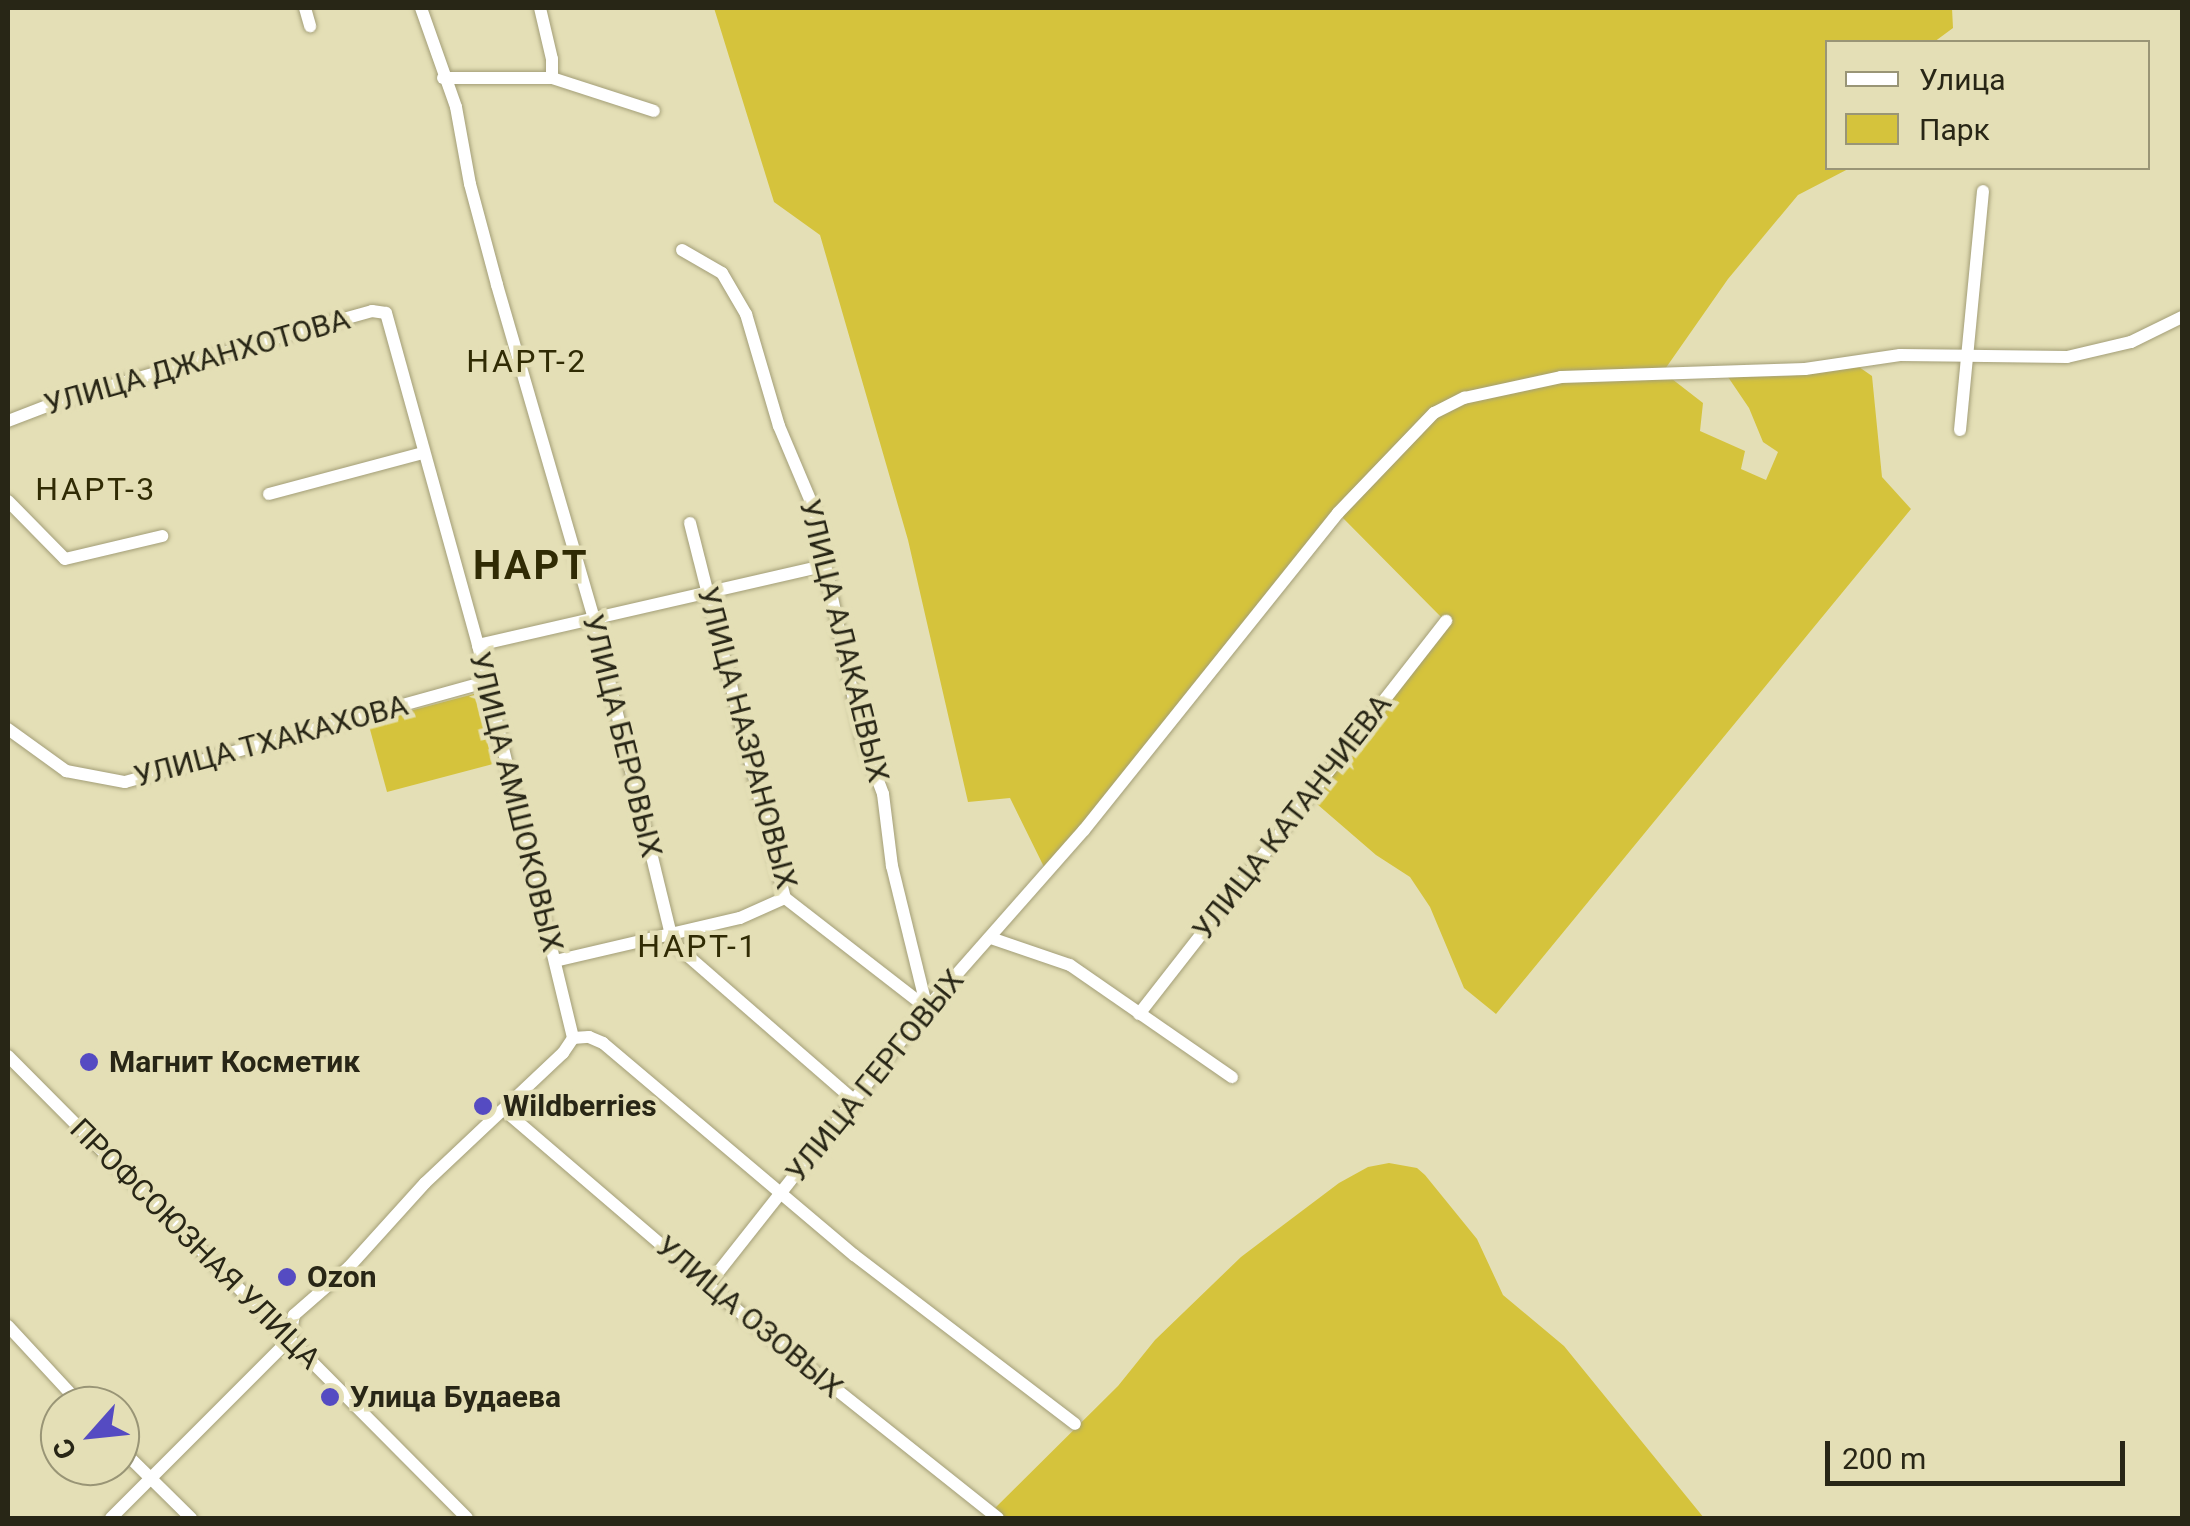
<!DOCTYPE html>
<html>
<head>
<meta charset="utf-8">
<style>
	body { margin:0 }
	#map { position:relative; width:2190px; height:1526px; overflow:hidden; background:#e4dfb6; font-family:Roboto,sans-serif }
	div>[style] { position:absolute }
	.green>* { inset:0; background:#d5c33c }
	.roads { filter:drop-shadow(0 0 2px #a39e77) drop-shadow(0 0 2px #a39e77) }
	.minor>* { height:12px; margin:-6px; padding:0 6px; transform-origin:6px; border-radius:6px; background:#fff }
	.dots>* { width:28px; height:28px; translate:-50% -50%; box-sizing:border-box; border:5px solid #e4dfb6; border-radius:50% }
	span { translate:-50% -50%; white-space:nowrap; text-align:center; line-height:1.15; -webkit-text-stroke:9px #e4dfb6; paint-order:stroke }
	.street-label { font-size:30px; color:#282616 }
	.poi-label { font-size:30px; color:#282616; font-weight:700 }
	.left { translate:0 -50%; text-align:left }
	.neighbourhood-label { font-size:32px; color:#302b04; letter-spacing:2.5px }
	.district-label { font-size:40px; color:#302b04; font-weight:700; letter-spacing:2.5px }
	.frame { position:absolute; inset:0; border:10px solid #282616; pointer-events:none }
	.legend { position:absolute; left:1825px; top:40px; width:325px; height:130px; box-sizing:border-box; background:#e4dfb6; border:2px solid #999576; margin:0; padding:12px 18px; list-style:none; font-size:30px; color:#282616 }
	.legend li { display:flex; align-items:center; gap:20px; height:50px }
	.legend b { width:50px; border:2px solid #999576 }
	.north { position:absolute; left:40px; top:1386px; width:100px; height:100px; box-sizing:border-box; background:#e4dfb6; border:2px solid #999576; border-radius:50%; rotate:243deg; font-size:28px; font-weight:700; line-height:40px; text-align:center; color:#282616 }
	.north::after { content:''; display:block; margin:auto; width:35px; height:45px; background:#554bc2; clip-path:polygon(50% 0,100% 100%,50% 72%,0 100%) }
	.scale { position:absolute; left:1825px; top:1441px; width:300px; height:45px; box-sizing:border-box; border:5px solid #282616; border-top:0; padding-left:12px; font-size:30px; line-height:35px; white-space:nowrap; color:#282616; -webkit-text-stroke:8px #e4dfb6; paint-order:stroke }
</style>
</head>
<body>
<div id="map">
	<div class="green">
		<i style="clip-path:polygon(714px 8px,1952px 8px,1953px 28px,1934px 42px,1828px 42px,1828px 168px,1850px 168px,1798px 195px,1728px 279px,1663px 372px,1703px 403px,1700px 431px,1745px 451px,1741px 469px,1766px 480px,1778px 452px,1763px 442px,1749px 408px,1728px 377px,1788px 376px,1859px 367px,1872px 376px,1882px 477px,1911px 509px,1496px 1014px,1464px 988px,1430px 907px,1410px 877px,1376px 855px,1310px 798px,1445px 621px,1339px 514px,1046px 871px,1010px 798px,968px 802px,908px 540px,820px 235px,774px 202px)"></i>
		<i style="clip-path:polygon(474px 694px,493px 764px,387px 792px,368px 722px)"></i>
		<i style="clip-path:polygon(1389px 1163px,1417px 1168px,1425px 1175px,1477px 1239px,1503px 1295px,1564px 1346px,1704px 1518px,998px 1518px,990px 1513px,1118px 1386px,1155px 1340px,1241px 1257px,1339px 1183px,1368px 1167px)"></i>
	</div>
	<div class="roads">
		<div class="minor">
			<i style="left:305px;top:8px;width:19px;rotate:74deg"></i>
			<i style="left:421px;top:8px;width:105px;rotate:70.5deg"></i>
			<i style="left:456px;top:107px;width:78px;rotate:79.7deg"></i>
			<i style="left:470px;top:184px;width:105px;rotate:75deg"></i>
			<i style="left:497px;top:285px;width:348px;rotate:73.8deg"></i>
			<i style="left:594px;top:619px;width:333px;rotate:76.3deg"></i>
			<i style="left:673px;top:943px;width:242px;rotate:41deg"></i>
			<i style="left:540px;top:8px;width:52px;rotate:76.8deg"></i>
			<i style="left:552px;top:59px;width:19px;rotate:90deg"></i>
			<i style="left:443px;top:78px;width:109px"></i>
			<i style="left:552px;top:78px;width:107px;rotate:17.9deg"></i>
			<i style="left:682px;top:250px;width:46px;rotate:29.9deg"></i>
			<i style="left:722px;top:273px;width:48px;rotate:59.7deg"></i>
			<i style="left:746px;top:314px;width:117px;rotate:73.6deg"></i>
			<i style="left:779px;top:426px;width:85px;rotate:67.1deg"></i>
			<i style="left:812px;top:504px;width:239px;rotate:77.9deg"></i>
			<i style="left:862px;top:738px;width:60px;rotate:69.4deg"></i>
			<i style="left:883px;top:794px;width:73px;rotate:82.9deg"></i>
			<i style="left:892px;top:866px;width:146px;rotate:76.2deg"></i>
			<i style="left:8px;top:421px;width:56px;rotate:-21deg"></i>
			<i style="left:60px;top:401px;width:221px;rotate:-16.3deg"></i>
			<i style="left:272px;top:339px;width:104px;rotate:-15.6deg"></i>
			<i style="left:372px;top:311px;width:14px;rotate:8deg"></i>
			<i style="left:386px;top:313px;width:345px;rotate:74.5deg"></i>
			<i style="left:478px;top:645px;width:404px;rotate:76.4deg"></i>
			<i style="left:1960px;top:430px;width:240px;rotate:-84.5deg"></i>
			<i style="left:269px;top:494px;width:159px;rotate:-14.9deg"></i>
			<i style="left:8px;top:501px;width:81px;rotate:45.5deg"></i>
			<i style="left:65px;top:559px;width:100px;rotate:-13.3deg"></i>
			<i style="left:690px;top:523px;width:387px;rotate:75.8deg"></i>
			<i style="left:785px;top:898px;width:180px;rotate:37.8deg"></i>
			<i style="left:478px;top:645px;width:354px;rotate:-12.9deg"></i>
			<i style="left:8px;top:729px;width:72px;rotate:35.9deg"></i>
			<i style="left:66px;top:771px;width:60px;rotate:10.6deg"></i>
			<i style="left:125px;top:782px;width:375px;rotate:-15.5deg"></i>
			<i style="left:991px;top:938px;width:83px;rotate:18.9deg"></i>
			<i style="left:1070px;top:965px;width:197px;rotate:34.7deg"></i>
			<i style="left:555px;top:961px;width:190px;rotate:-13.1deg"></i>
			<i style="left:740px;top:918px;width:49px;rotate:-24deg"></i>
			<i style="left:1139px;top:1014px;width:499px;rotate:-52deg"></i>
			<i style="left:573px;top:1038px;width:16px;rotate:-4deg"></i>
			<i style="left:589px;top:1037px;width:15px;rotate:23deg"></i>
			<i style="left:603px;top:1043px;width:329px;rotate:40.2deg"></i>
			<i style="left:854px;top:1255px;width:278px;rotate:37.4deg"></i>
			<i style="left:8px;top:1056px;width:651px;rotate:45.19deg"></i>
			<i style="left:504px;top:1110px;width:323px;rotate:40.6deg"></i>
			<i style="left:749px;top:1320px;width:318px;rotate:38.5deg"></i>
			<i style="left:708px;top:1285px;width:353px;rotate:-51.7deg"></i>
			<i style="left:927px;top:1008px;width:237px;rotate:-48.6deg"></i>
			<i style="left:1084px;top:830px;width:406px;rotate:-51.3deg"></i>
			<i style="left:1338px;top:513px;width:139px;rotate:-46.2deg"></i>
			<i style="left:1434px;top:413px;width:34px;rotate:-27deg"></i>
			<i style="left:1464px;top:398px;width:99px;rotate:-12.2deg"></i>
			<i style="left:1561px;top:377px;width:244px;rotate:-1.9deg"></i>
			<i style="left:1805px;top:369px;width:96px;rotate:-8.4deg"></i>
			<i style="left:1900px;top:355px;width:167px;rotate:0.7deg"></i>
			<i style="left:2067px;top:357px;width:66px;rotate:-13.2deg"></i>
			<i style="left:2131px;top:342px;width:57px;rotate:-26.1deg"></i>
			<i style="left:8px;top:1326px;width:109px;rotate:47.2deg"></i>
			<i style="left:120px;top:1448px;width:100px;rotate:44.6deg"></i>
			<i style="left:111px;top:1518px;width:253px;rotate:-45deg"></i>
			<i style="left:290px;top:1339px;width:24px;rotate:-81deg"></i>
			<i style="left:294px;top:1315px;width:73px;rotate:-41.1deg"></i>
			<i style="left:349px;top:1267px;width:113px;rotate:-47.9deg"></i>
			<i style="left:425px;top:1183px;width:190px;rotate:-43.3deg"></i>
			<i style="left:563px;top:1053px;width:18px;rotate:-56deg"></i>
		</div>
	</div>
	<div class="dots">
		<i style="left:89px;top:1062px;background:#554bc2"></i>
		<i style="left:483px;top:1106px;background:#554bc2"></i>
		<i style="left:287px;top:1277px;background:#554bc2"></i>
		<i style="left:330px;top:1397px;background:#554bc2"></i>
	</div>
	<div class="street-label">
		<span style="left:197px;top:362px;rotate:-16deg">УЛИЦА ДЖАНХОТОВА</span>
		<span style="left:844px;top:641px;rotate:76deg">УЛИЦА АЛАКАЕВЫХ</span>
		<span style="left:622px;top:736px;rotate:76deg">УЛИЦА БЕРОВЫХ</span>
		<span style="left:747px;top:738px;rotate:75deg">УЛИЦА НАЗРАНОВЫХ</span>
		<span style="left:271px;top:741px;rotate:-15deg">УЛИЦА ТХАКАХОВА</span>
		<span style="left:516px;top:802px;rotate:76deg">УЛИЦА АМШОКОВЫХ</span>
		<span style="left:1292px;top:817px;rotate:-52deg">УЛИЦА КАТАНЧИЕВА</span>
		<span style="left:875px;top:1076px;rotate:-51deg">УЛИЦА ГЕРГОВЫХ</span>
		<span style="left:195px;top:1244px;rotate:45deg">ПРОФСОЮЗНАЯ УЛИЦА</span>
		<span style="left:749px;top:1317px;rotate:40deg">УЛИЦА ОЗОВЫХ</span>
	</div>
	<div class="poi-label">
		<span class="left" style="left:109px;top:1062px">Магнит Косметик</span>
		<span class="left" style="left:503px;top:1106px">Wildberries</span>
		<span class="left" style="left:307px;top:1277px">Ozon</span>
		<span class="left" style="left:350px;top:1397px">Улица Будаева</span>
	</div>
	<div class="neighbourhood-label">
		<span style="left:527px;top:361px">НАРТ-2</span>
		<span style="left:96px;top:489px">НАРТ-3</span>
		<span style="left:698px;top:946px">НАРТ-1</span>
	</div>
	<div class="district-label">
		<span style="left:531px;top:566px">НАРТ</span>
	</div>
	<div class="frame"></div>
	<ul class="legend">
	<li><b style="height:12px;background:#fff"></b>Улица</li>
	<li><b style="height:28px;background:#d5c33c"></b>Парк</li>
	</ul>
	<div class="north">С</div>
	<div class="scale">200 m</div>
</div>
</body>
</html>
